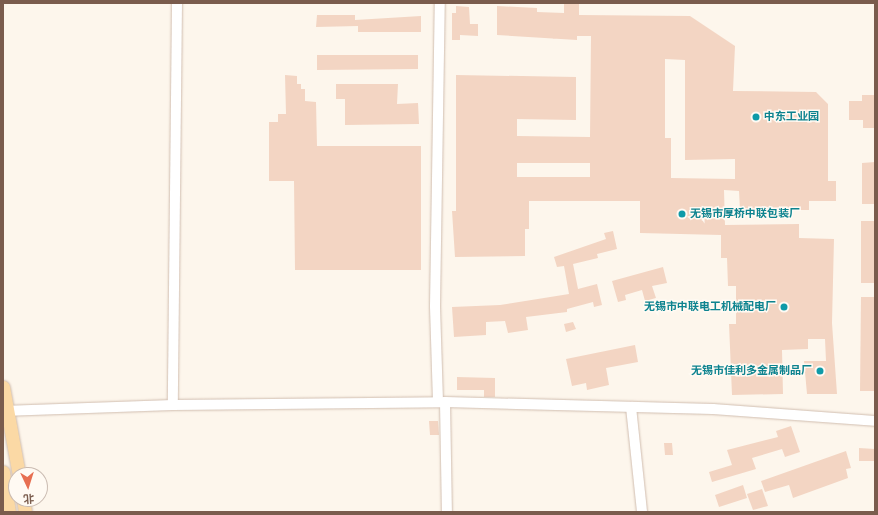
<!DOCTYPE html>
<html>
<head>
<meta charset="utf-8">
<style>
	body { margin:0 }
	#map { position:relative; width:878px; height:515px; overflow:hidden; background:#fdf6ec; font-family:Roboto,"Noto Sans SC",sans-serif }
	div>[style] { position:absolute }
	.building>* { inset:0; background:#f3d5c3 }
	.roads { filter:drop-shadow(0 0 1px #d1beb0) drop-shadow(0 0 1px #d1beb0) }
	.minor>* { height:10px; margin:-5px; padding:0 5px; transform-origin:5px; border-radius:5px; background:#fff }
	.major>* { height:13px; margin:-6.5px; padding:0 6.5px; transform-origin:6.5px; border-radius:6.5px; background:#fbd9a5 }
	.dots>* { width:11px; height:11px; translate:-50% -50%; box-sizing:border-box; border:2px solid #fffaf3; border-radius:50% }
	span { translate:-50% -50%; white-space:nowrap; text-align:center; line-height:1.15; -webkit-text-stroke:3px #fffaf3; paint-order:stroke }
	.culture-label { font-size:11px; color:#0d838f; font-weight:700 }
	.left { translate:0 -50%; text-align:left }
	.right { translate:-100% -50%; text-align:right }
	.frame { position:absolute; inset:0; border:4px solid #7a5c4d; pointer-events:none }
	.north { position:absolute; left:8px; top:467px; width:40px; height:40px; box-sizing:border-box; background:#fffaf3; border:1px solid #cabbb1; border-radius:50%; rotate:176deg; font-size:11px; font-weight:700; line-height:16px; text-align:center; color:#7a5c4d }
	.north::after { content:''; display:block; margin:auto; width:14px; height:18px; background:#e76f51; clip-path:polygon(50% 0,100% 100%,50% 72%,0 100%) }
</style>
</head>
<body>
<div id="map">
	<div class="building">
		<i style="clip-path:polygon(evenodd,564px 3px,579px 3px,579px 15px,690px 16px,735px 46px,733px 91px,816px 92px,828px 104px,828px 181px,836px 181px,836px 201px,809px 201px,809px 210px,740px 210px,739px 191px,724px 190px,725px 225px,799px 224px,799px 238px,834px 239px,832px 323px,837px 394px,807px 394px,804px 361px,826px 361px,825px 339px,808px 339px,808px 349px,782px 350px,783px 394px,732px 395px,729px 324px,736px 324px,736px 286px,728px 286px,727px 258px,721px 258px,721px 235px,640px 233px,640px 201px,529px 201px,529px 229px,525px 229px,525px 256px,455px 257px,452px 211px,456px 211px,456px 75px,576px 77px,576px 120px,517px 119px,517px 136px,590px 137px,591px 36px,577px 36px,577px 40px,497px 35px,497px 6px,537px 8px,537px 12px,564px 13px,564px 3px,665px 59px,685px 60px,685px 160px,735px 159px,735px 179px,671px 178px,671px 138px,665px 138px,665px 59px,564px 3px,517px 163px,590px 163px,590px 177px,517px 177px,517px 163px)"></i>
		<i style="clip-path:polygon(456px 6px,469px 7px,470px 24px,478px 24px,478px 36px,460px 35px,460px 40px,452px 40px,452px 13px,456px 13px)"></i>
		<i style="clip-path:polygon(317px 15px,355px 15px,355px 20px,421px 16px,421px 32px,358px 32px,358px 26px,316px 27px)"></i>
		<i style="clip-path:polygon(317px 55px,418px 55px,418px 69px,317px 70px)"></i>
		<i style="clip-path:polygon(285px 75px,297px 76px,297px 84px,301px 84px,301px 89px,305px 89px,305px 101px,316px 102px,317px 146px,421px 146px,421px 270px,295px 270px,294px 181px,269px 181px,269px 122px,278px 122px,278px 114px,286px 114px)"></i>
		<i style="clip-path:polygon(336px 84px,398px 84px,397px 104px,418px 103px,419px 124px,345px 125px,345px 99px,336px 99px)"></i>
		<i style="clip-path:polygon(862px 95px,875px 95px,875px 128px,863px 128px,863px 120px,849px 120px,849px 101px,862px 101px)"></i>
		<i style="clip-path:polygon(875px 162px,875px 204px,862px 204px,862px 163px)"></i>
		<i style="clip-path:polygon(861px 221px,875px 221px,875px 283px,861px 283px)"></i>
		<i style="clip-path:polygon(613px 231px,617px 249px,597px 254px,598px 258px,573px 264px,578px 289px,597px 284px,602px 305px,594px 307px,593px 302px,567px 309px,567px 312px,526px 317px,528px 330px,508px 333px,505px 321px,486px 322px,486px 335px,454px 337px,452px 307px,500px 305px,569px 294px,564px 266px,557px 267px,554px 257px,606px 239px,604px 233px)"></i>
		<i style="clip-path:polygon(663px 267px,667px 283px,652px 286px,656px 298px,645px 301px,642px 290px,625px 295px,626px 300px,618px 302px,612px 281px)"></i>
		<i style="clip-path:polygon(861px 297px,875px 297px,875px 391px,860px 391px)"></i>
		<i style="clip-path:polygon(573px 322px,576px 329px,566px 332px,564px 324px)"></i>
		<i style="clip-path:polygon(635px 345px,638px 362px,606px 368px,609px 385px,587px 390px,586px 383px,572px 386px,566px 359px)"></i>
		<i style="clip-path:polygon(457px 377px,495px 378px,495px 397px,484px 397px,484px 390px,457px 390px)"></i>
		<i style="clip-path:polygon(429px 421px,438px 421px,439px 435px,430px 435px)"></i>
		<i style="clip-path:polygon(791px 426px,800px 452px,785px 457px,782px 449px,752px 458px,756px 469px,712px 482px,709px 472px,732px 465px,727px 450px,778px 437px,776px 431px)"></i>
		<i style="clip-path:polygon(664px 443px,672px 443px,673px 455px,665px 455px)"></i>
		<i style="clip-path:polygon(859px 448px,875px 449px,875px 461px,859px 461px)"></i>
		<i style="clip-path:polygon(846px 451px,851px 468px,846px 469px,848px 478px,793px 498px,789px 485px,765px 492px,761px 481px)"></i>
		<i style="clip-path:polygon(743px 485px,747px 498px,719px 507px,715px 495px)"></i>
		<i style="clip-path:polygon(762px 489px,768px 506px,753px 510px,747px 494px)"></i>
	</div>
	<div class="roads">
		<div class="minor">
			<i style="left:177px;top:3px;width:402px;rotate:90.6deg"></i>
			<i style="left:173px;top:405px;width:272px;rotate:-0.6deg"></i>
			<i style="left:445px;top:402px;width:268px;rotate:1.5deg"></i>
			<i style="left:713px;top:409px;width:162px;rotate:4.2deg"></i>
			<i style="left:438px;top:402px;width:96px;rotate:-91.8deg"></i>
			<i style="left:435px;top:306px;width:303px;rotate:-89.1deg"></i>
			<i style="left:445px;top:402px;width:110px;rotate:89deg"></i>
			<i style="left:631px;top:407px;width:106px;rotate:84deg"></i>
			<i style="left:3px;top:411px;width:170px;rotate:-2deg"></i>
		</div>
		<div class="major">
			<i style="left:3px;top:387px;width:89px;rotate:79.7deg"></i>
			<i style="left:3px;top:472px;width:40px;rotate:81.5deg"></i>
			<i style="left:23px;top:499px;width:13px;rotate:81deg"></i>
		</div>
	</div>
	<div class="dots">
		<i style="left:756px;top:117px;background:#0f9aa8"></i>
		<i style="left:682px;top:214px;background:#0f9aa8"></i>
		<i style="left:784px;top:307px;background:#0f9aa8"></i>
		<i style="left:820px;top:371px;background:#0f9aa8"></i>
	</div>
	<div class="culture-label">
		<span class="left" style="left:764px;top:117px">中东工业园</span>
		<span class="left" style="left:690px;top:214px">无锡市厚桥中联包装厂</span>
		<span class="right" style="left:776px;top:307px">无锡市中联电工机械配电厂</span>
		<span class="right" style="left:812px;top:371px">无锡市佳利多金属制品厂</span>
	</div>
	<div class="frame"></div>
	<div class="north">北</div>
</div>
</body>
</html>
